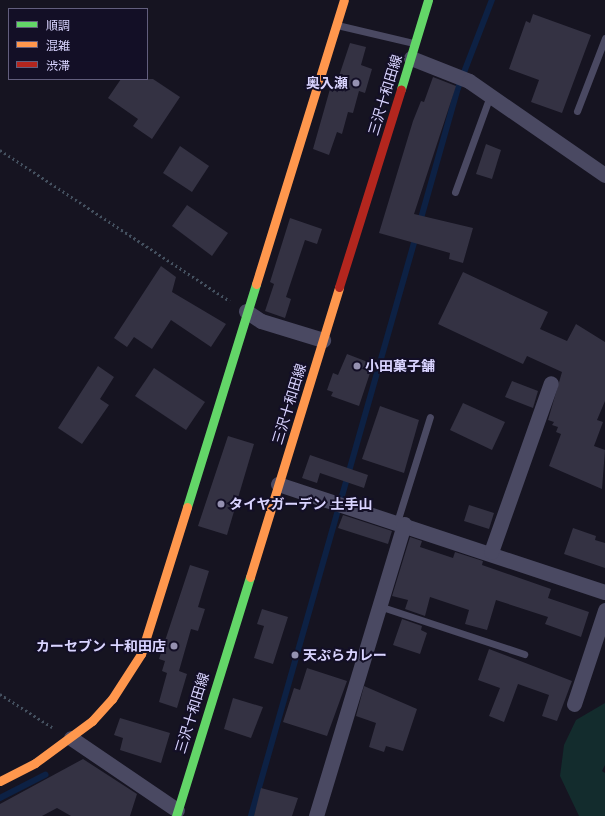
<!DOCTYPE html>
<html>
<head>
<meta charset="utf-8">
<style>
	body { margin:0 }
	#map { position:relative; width:605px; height:816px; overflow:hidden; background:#161421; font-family:Montserrat,"Noto Sans JP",sans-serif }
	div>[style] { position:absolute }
	.green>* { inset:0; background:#132c2d }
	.stream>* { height:5.5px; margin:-2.75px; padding:0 2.75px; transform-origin:2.75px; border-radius:2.75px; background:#0d2144 }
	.building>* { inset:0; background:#343243 }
	.path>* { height:2.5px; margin-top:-1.25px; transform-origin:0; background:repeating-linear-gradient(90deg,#44505f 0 2px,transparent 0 5px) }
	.lane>* { height:7px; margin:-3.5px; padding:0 3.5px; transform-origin:3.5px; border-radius:3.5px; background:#4a4962 }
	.street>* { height:15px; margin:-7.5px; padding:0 7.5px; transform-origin:7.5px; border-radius:7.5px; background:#4a4962 }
	.fast>* { height:9px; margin:-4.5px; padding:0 4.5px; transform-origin:4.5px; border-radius:4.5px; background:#63d668 }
	.slow>* { height:9px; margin:-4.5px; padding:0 4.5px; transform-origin:4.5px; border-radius:4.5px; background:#ff974d }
	.jam>* { height:9px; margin:-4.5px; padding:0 4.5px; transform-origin:4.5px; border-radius:4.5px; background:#b3261e }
	.dots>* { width:11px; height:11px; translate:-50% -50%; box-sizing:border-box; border:2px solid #130f26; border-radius:50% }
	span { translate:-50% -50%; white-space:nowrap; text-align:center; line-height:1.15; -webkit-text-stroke:4px #130f26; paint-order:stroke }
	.poi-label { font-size:14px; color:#d9d4ff; font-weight:700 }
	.right { translate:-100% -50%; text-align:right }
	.left { translate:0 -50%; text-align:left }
	.street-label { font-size:14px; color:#d9d4ff }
	.legend { position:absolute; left:8px; top:8px; width:140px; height:72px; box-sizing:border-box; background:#130f26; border:1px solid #625e7d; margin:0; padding:5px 7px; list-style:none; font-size:12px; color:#d9d4ff }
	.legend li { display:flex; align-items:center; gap:8px; height:20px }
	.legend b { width:20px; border:1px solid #625e7d }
</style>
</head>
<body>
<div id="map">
	<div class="green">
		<i style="clip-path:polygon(605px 703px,605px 765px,602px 771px,605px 773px,605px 816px,579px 816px,560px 776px,564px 745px,576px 720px)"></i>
	</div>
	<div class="stream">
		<i style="left:420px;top:222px;width:139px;rotate:-74.2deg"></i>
		<i style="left:458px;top:88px;width:94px;rotate:-68.9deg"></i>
		<i style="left:0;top:798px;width:51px;rotate:-27.1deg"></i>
		<i style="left:251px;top:816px;width:603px;rotate:-74.12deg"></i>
	</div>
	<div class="building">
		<i style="clip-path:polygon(533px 14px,591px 35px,562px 113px,531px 102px,539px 80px,509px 69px,526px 21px,530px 23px)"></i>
		<i style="clip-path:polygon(350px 43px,366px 47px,361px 65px,372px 69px,365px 93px,359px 91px,353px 113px,348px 112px,342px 134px,337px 132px,329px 155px,313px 149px,330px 89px,334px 91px)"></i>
		<i style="clip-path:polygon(433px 77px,456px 86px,414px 214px,473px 228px,463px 263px,449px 259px,450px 253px,379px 233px,413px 121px,421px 101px,424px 102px)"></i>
		<i style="clip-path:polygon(121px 79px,153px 79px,180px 97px,152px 139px,133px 126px,138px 119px,108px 98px)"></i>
		<i style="clip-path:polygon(486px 144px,501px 150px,492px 179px,476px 174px)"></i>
		<i style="clip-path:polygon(180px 146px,209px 166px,192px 192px,163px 173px)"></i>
		<i style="clip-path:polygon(187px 205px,228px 233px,212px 256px,172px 226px)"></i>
		<i style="clip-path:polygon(290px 218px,322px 229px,317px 244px,305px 240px,286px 297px,291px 299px,285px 318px,265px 311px,274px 284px,270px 282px)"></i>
		<i style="clip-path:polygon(161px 266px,176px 277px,172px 292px,226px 324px,211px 347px,171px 320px,152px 349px,134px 337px,127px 347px,114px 338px)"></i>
		<i style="clip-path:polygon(463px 272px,548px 312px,540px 329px,567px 341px,576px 324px,605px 342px,605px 401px,597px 420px,603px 422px,594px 446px,605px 450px,602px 489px,549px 466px,561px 434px,556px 432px,558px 427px,552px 425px,554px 422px,548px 420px,562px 372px,527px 356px,523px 364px,438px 324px)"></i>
		<i style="clip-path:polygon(347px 354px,373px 364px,359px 406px,331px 396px,333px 392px,327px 390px,333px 373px,338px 375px)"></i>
		<i style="clip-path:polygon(98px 366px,114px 377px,100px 399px,109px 405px,82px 444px,58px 428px)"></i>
		<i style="clip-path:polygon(154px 368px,205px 402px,186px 430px,135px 396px)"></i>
		<i style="clip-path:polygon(512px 381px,538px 391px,533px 408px,505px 397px)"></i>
		<i style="clip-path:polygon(463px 403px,505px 422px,492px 450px,450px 430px)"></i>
		<i style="clip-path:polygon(380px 406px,419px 420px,404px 473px,362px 459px)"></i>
		<i style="clip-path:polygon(228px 436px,254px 444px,227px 535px,198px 526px)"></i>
		<i style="clip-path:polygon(310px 455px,368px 475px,364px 488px,320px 473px,317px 483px,302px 478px)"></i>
		<i style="clip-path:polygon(469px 505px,494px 513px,489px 529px,464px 521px)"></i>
		<i style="clip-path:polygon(343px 515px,392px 531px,388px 544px,338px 528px)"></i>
		<i style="clip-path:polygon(573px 528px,596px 536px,595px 540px,605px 543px,605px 568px,564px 554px)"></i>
		<i style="clip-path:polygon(410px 537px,422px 541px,420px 547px,453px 558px,455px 552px,483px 561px,482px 565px,551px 589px,548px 598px,589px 612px,581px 637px,545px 624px,548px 617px,496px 600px,487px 630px,465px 624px,469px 610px,430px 597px,425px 616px,405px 609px,408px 600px,392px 596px)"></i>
		<i style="clip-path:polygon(190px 565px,209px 571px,198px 607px,205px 609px,198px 631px,191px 629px,179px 671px,187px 674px,177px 708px,159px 702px,167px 673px,162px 671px,165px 661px,159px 659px)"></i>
		<i style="clip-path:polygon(262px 609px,288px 617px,273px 664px,254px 658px,264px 626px,257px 624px)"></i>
		<i style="clip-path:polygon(402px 619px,422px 626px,421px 630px,427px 633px,420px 654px,393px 645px)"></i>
		<i style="clip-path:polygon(489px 649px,572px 681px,557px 721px,542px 716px,549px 695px,518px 684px,504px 722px,489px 716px,500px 688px,478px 680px)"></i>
		<i style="clip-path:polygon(307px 668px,347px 681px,327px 736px,283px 722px,294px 688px,300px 690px)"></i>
		<i style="clip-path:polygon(364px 686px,417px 709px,403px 751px,386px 746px,384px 752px,369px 747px,376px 723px,356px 716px)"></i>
		<i style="clip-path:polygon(233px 698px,263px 707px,251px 738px,224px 729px)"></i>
		<i style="clip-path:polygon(120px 718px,170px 733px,161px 763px,120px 750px,123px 738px,114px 735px)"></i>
		<i style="clip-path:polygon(83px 759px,137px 794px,130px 816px,71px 816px,57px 808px,42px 816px,0 816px,0 804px)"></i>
		<i style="clip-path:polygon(261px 788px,298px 798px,292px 816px,254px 816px)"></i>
	</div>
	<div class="path">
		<i style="left:0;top:150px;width:275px;rotate:33.3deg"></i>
		<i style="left:0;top:694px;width:62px;rotate:32.4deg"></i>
	</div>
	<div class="lane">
		<i style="left:337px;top:25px;width:78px;rotate:13.3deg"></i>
		<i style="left:577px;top:111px;width:78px;rotate:-69deg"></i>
		<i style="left:455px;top:192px;width:102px;rotate:-70deg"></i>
		<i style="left:397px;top:522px;width:110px;rotate:-72.6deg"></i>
		<i style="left:379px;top:606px;width:153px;rotate:18.3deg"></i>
	</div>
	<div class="street">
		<i style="left:411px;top:58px;width:62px;rotate:21.6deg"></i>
		<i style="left:469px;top:81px;width:165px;rotate:34.7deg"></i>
		<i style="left:246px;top:311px;width:18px;rotate:34deg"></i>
		<i style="left:261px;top:321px;width:65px;rotate:17deg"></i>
		<i style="left:278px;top:484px;width:344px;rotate:18.3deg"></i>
		<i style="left:491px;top:552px;width:179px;rotate:-70.5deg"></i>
		<i style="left:574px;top:704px;width:99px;rotate:-71.7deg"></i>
		<i style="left:71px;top:738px;width:128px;rotate:34.2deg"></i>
		<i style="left:316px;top:816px;width:305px;rotate:-73.2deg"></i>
	</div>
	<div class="fast">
		<i style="left:401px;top:89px;width:93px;rotate:-73.1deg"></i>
		<i style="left:187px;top:507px;width:233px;rotate:-72.8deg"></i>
		<i style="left:176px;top:816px;width:250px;rotate:-72.8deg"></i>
	</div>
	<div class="slow">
		<i style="left:256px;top:284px;width:297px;rotate:-72.8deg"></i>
		<i style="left:250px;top:577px;width:303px;rotate:-72.9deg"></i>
		<i style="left:0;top:781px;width:39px;rotate:-27deg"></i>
		<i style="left:35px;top:763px;width:71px;rotate:-36.4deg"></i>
		<i style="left:92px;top:721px;width:30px;rotate:-48deg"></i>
		<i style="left:112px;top:699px;width:54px;rotate:-57.2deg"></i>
		<i style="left:141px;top:654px;width:154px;rotate:-72.6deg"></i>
	</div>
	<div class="jam">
		<i style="left:339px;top:287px;width:207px;rotate:-72.6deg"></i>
	</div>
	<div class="dots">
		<i style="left:356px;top:83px;background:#9591b1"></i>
		<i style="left:357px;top:366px;background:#9591b1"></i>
		<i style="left:221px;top:504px;background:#9591b1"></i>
		<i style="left:174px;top:646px;background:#9591b1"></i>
		<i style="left:295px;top:655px;background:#9591b1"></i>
	</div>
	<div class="poi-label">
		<span class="right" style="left:348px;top:83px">奥入瀬</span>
		<span class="left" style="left:365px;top:366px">小田菓子舗</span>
		<span class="left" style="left:229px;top:504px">タイヤガーデン 土手山</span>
		<span class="right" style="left:166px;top:646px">カーセブン 十和田店</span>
		<span class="left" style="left:303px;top:655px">天ぷらカレー</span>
	</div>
	<div class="street-label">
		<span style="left:385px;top:95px;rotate:-73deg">三沢十和田線</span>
		<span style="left:289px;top:404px;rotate:-73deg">三沢十和田線</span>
		<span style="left:192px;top:713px;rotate:-73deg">三沢十和田線</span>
	</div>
	<ul class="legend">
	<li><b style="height:5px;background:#63d668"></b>順調</li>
	<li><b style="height:5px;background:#ff974d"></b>混雑</li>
	<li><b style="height:5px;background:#b3261e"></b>渋滞</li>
	</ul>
</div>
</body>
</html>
